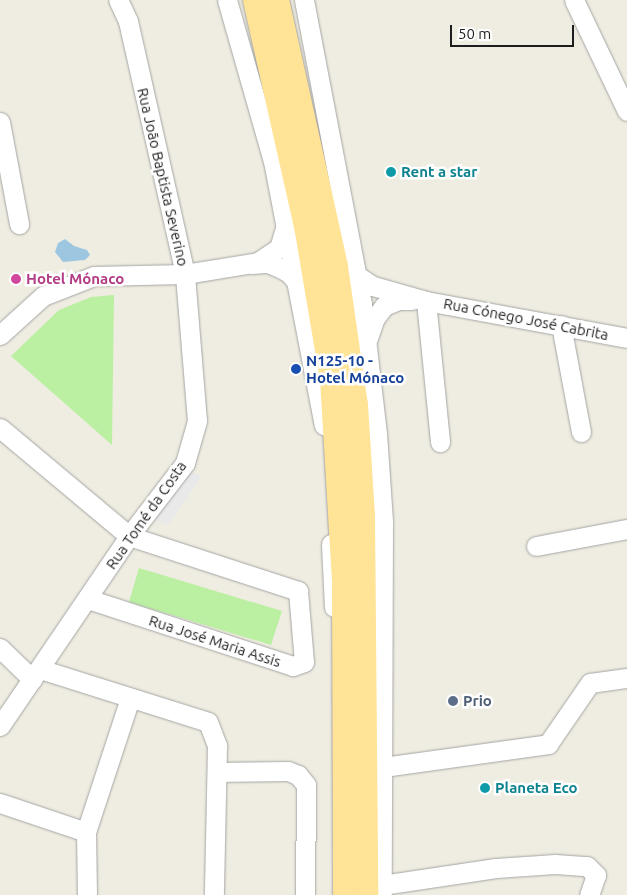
<!DOCTYPE html>
<html>
<head>
<meta charset="utf-8">
<style>
	body { margin:0 }
	#map { position:relative; width:627px; height:895px; overflow:hidden; background:#efede1; font-family:Ubuntu,sans-serif }
	div>[style] { position:absolute }
	.grass>* { inset:0; background:#bbefa2 }
	.parking>* { inset:0; background:#e9e9e9 }
	.water>* { inset:0; background:#9dc7e1 }
	.roads { filter:drop-shadow(0 0 1px #a4a4a4) drop-shadow(0 0 1px #a4a4a4) }
	.minor>* { height:19px; margin:-9.5px; padding:0 9.5px; transform-origin:9.5px; border-radius:9.5px; background:#fff }
	.major>* { height:24px; margin:-12px; padding:0 12px; transform-origin:12px; border-radius:12px; background:#ffe396 }
	.dots>* { width:14px; height:14px; translate:-50% -50%; box-sizing:border-box; border:2px solid #fff; border-radius:50% }
	span { translate:-50% -50%; white-space:nowrap; text-align:center; line-height:1.15; -webkit-text-stroke:5px #fff; paint-order:stroke }
	.culture-label { font-size:15px; color:#0d838f; font-weight:700 }
	.left { translate:0 -50%; text-align:left }
	.street-label { font-size:15px; color:#1d1d1d }
	.hotel-label { font-size:15px; color:#b23c85; font-weight:700 }
	.transit-label { font-size:15px; color:#164399; font-weight:700 }
	.service-label { font-size:15px; color:#4e5e75; font-weight:700 }
	.scale { position:absolute; left:450px; top:25px; width:124px; height:22px; box-sizing:border-box; border:2px solid #1d1d1d; border-top:0; padding-left:6px; font-size:15px; line-height:18px; white-space:nowrap; color:#1d1d1d; -webkit-text-stroke:4px #fff; paint-order:stroke }
</style>
</head>
<body>
<div id="map">
	<div class="grass">
		<i style="clip-path:polygon(114px 295px,112px 445px,11px 356px,59px 310px,91px 297px)"></i>
		<i style="clip-path:polygon(139px 568px,282px 611px,271px 645px,129px 602px)"></i>
	</div>
	<div class="parking">
		<i style="clip-path:polygon(190px 472px,202px 476px,168px 525px,155px 520px)"></i>
	</div>
	<div class="water">
		<i style="clip-path:polygon(65px 239px,74px 246px,87px 250px,90px 255px,85px 260px,63px 262px,55px 252px,58px 243px)"></i>
	</div>
	<div class="roads">
		<div class="minor">
			<i style="left:227px;top:0;width:167px;rotate:74.1deg"></i>
			<i style="left:273px;top:161px;width:269px;rotate:79.1deg"></i>
			<i style="left:304px;top:0;width:309px;rotate:79.2deg"></i>
			<i style="left:362px;top:304px;width:130px;rotate:83.4deg"></i>
			<i style="left:377px;top:433px;width:89px;rotate:86.1deg"></i>
			<i style="left:383px;top:522px;width:373px;rotate:90.2deg"></i>
			<i style="left:574px;top:0;width:123px;rotate:64.5deg"></i>
			<i style="left:0;top:122px;width:104px;rotate:79.4deg"></i>
			<i style="left:252px;top:264px;width:16px;rotate:-4deg"></i>
			<i style="left:268px;top:263px;width:13px;rotate:23deg"></i>
			<i style="left:280px;top:268px;width:10px;rotate:29deg"></i>
			<i style="left:289px;top:273px;width:16px;rotate:50deg"></i>
			<i style="left:356px;top:275px;width:20px;rotate:33deg"></i>
			<i style="left:373px;top:286px;width:55px;rotate:15.8deg"></i>
			<i style="left:426px;top:301px;width:204px;rotate:10.4deg"></i>
			<i style="left:426px;top:301px;width:142px;rotate:84.3deg"></i>
			<i style="left:561px;top:325px;width:109px;rotate:79.4deg"></i>
			<i style="left:0;top:335px;width:58px;rotate:-42.2deg"></i>
			<i style="left:43px;top:296px;width:55px;rotate:-21.4deg"></i>
			<i style="left:94px;top:276px;width:91px;rotate:-1.3deg"></i>
			<i style="left:185px;top:274px;width:74px;rotate:-9.3deg"></i>
			<i style="left:258px;top:262px;width:25px;rotate:-34deg"></i>
			<i style="left:279px;top:248px;width:24px;rotate:-73deg"></i>
			<i style="left:368px;top:338px;width:21px;rotate:-71deg"></i>
			<i style="left:375px;top:318px;width:15px;rotate:-53deg"></i>
			<i style="left:384px;top:306px;width:15px;rotate:-23deg"></i>
			<i style="left:398px;top:300px;width:14px"></i>
			<i style="left:0;top:428px;width:168px;rotate:39.9deg"></i>
			<i style="left:129px;top:536px;width:178px;rotate:18deg"></i>
			<i style="left:298px;top:591px;width:71px;rotate:85.2deg"></i>
			<i style="left:304px;top:662px;width:12px;rotate:160deg"></i>
			<i style="left:293px;top:666px;width:216px;rotate:-161.9deg"></i>
			<i style="left:331px;top:544px;width:63px;rotate:87.3deg"></i>
			<i style="left:536px;top:546px;width:93px;rotate:-10.6deg"></i>
			<i style="left:0;top:648px;width:45px;rotate:44.1deg"></i>
			<i style="left:40px;top:669px;width:176px;rotate:17.5deg"></i>
			<i style="left:208px;top:722px;width:26px;rotate:69deg"></i>
			<i style="left:217px;top:746px;width:149px;rotate:91.2deg"></i>
			<i style="left:0;top:726px;width:230px;rotate:-55.8deg"></i>
			<i style="left:129px;top:536px;width:92px;rotate:-52.5deg"></i>
			<i style="left:185px;top:463px;width:44px;rotate:-74.1deg"></i>
			<i style="left:197px;top:421px;width:147px;rotate:-94.7deg"></i>
			<i style="left:185px;top:274px;width:259px;rotate:-102.7deg"></i>
			<i style="left:128px;top:21px;width:23px;rotate:-115deg"></i>
			<i style="left:383px;top:767px;width:167px;rotate:-7.9deg"></i>
			<i style="left:548px;top:744px;width:74px;rotate:-55.5deg"></i>
			<i style="left:590px;top:683px;width:37px;rotate:-8deg"></i>
			<i style="left:217px;top:772px;width:71px;rotate:-0.8deg"></i>
			<i style="left:288px;top:771px;width:11px;rotate:22deg"></i>
			<i style="left:298px;top:775px;width:13px;rotate:51deg"></i>
			<i style="left:306px;top:785px;width:110px;rotate:90.5deg"></i>
			<i style="left:0;top:803px;width:91px;rotate:18.6deg"></i>
			<i style="left:382px;top:885px;width:115px;rotate:-8.5deg"></i>
			<i style="left:496px;top:868px;width:59px;rotate:-3.9deg"></i>
			<i style="left:555px;top:864px;width:32px;rotate:4deg"></i>
			<i style="left:587px;top:866px;width:13px;rotate:45deg"></i>
			<i style="left:596px;top:875px;width:21px;rotate:109deg"></i>
			<i style="left:87px;top:895px;width:63px;rotate:-90.9deg"></i>
			<i style="left:86px;top:832px;width:141px;rotate:-71.8deg"></i>
		</div>
		<div class="major">
			<i style="left:255px;top:0;width:232px;rotate:77.3deg"></i>
			<i style="left:306px;top:226px;width:155px;rotate:80.4deg"></i>
			<i style="left:332px;top:379px;width:201px;rotate:86.6deg"></i>
			<i style="left:344px;top:580px;width:315px;rotate:89.8deg"></i>
			<i style="left:277px;top:0;width:273px;rotate:77.5deg"></i>
			<i style="left:336px;top:267px;width:139px;rotate:81.8deg"></i>
			<i style="left:356px;top:405px;width:110px;rotate:86.4deg"></i>
			<i style="left:363px;top:515px;width:380px;rotate:89.5deg"></i>
		</div>
	</div>
	<div class="dots">
		<i style="left:391px;top:172px;background:#0f9aa8"></i>
		<i style="left:16px;top:279px;background:#d1479c"></i>
		<i style="left:296px;top:369px;background:#1a4fb4"></i>
		<i style="left:453px;top:701px;background:#5c6f8a"></i>
		<i style="left:485px;top:788px;background:#0f9aa8"></i>
	</div>
	<div class="culture-label">
		<span class="left" style="left:401px;top:172px">Rent a star</span>
		<span class="left" style="left:495px;top:788px">Planeta Eco</span>
	</div>
	<div class="street-label">
		<span style="left:163px;top:177px;rotate:77deg">Rua João Baptista Severino</span>
		<span style="left:526px;top:319px;rotate:11deg">Rua Cónego José Cabrita</span>
		<span style="left:146px;top:515px;rotate:-55deg">Rua Tomé da Costa</span>
		<span style="left:215px;top:641px;rotate:18deg">Rua José Maria Assis</span>
	</div>
	<div class="hotel-label">
		<span class="left" style="left:26px;top:279px">Hotel Mónaco</span>
	</div>
	<div class="transit-label">
		<span class="left" style="left:306px;top:369px">N125-10 -<br>Hotel Mónaco</span>
	</div>
	<div class="service-label">
		<span class="left" style="left:463px;top:701px">Prio</span>
	</div>
	<div class="scale">50 m</div>
</div>
</body>
</html>
